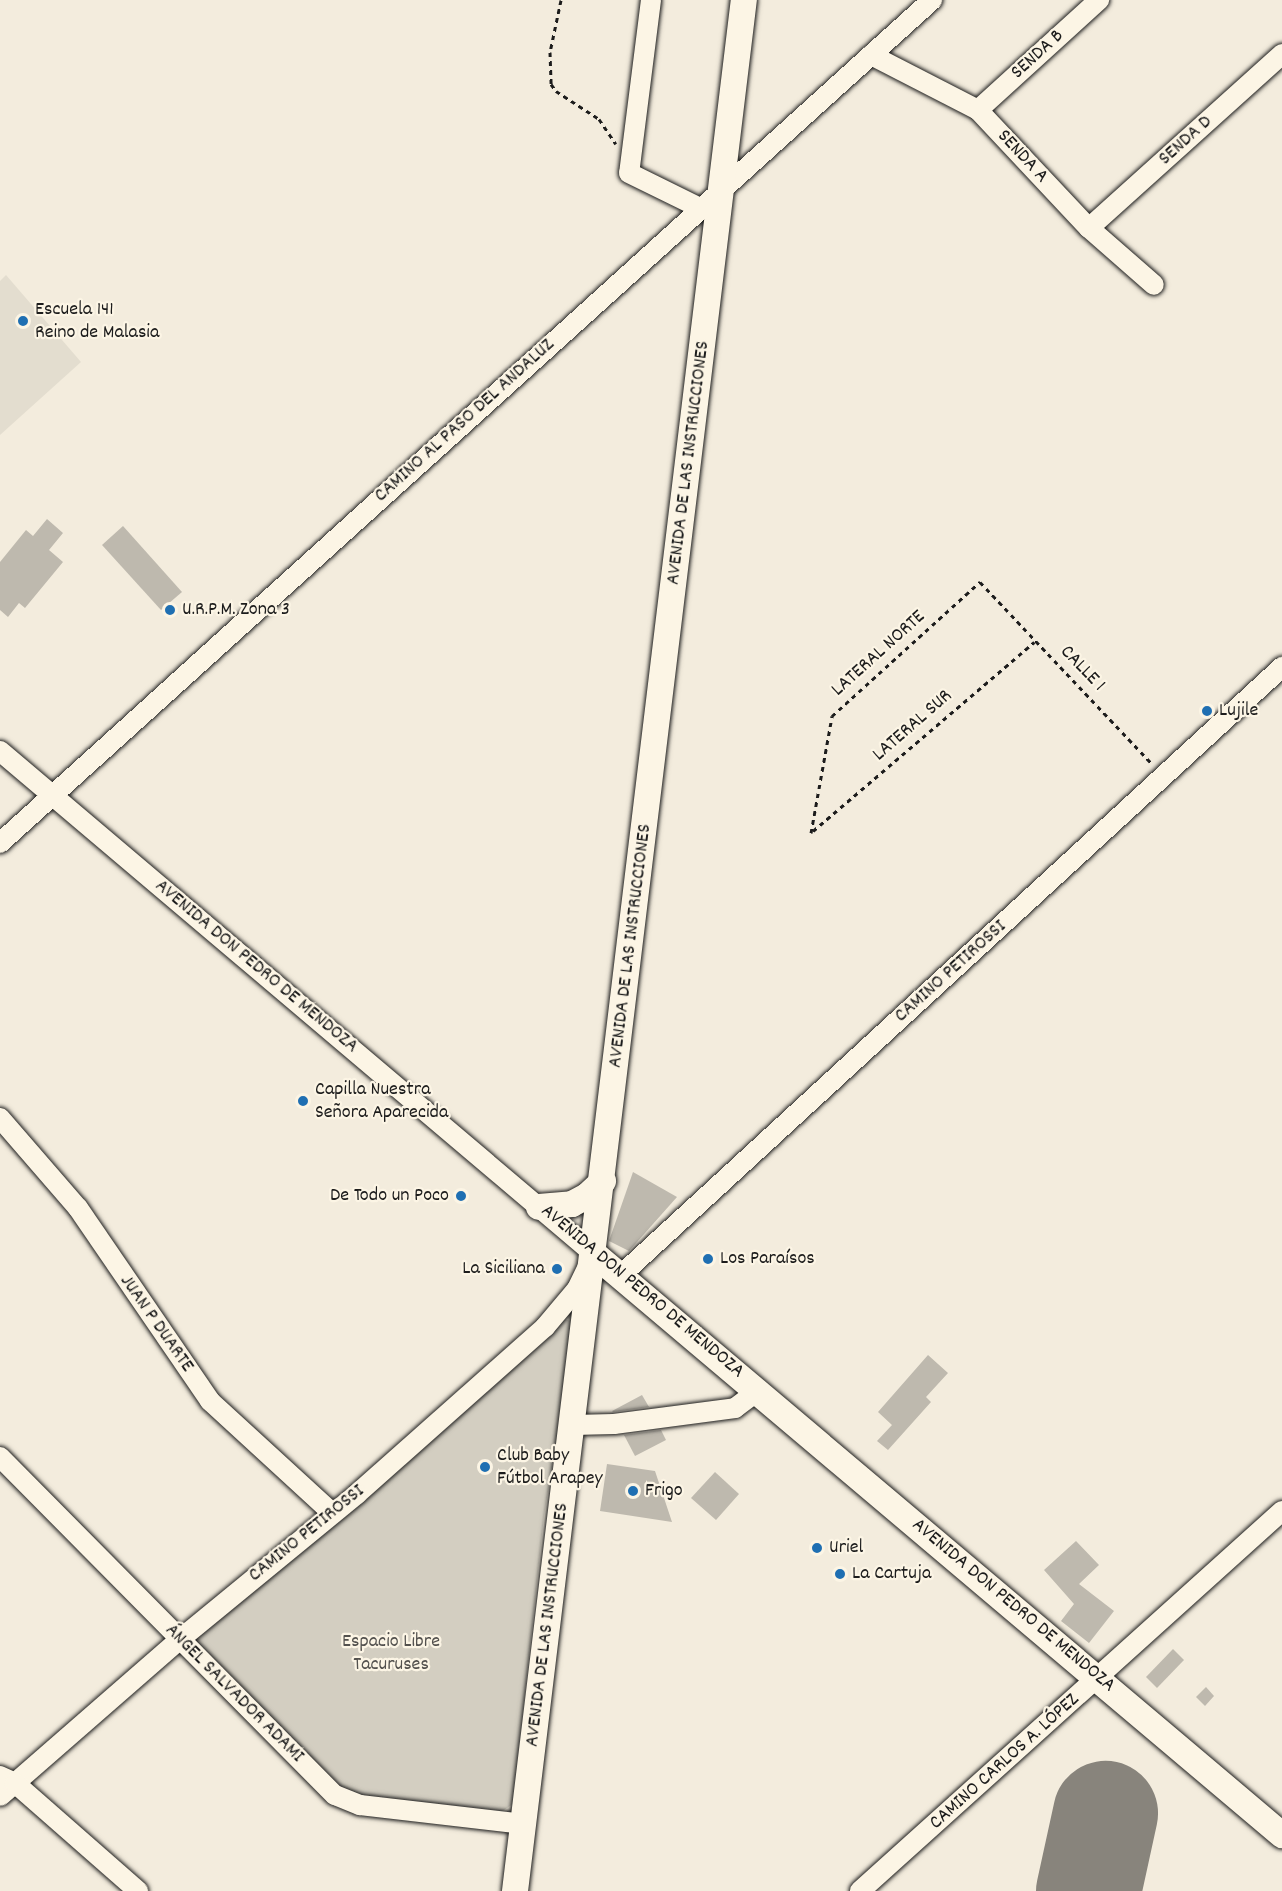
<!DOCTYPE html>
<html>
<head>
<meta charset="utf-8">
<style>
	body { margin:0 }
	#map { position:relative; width:1282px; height:1891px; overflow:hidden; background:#f3ecdd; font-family:Dekko,sans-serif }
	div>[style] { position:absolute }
	.built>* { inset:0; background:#e3ddcf }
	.green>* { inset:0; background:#d3cec1 }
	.runway>* { height:105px; margin:-52.5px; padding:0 52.5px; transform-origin:52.5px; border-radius:52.5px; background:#88847c }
	.building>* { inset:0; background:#beb9ae }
	.path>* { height:3px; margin-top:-1.5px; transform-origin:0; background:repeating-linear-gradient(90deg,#1c1c1c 0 4.5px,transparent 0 9px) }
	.roads { filter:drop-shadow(0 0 2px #1c1c1c) drop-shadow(0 0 2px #1c1c1c) }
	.minor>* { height:20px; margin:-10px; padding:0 10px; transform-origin:10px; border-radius:10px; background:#fcf5e5 }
	.major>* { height:26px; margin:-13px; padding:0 13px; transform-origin:13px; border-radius:13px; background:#fcf5e5 }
	.dots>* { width:16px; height:16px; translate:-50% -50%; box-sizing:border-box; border:3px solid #fcf5e5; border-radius:50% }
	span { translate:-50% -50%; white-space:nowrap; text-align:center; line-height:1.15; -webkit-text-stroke:4.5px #fcf5e5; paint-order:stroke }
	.street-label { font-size:20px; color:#1c1c1c }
	.poi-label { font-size:20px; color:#1c1c1c }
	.left { translate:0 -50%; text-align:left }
	.right { translate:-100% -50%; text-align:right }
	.park-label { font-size:20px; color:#53514e }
</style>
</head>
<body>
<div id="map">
	<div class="built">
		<i style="clip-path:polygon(6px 275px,81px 362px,0 435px,0 281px)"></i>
	</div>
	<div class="green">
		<i style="clip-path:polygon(563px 1319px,572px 1321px,575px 1328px,544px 1516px,513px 1804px,501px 1812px,372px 1800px,338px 1791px,194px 1640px)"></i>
	</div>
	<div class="runway">
		<i style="left:1088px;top:1891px;width:80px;rotate:-77.7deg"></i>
	</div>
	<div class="building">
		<i style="clip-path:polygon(47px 519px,63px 533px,49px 550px,63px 562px,25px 608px,19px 603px,8px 617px,0 610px,0 562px,26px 530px,33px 536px)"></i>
		<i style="clip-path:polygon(123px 526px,182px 592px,161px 610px,102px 545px)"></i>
		<i style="clip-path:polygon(633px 1172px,677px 1197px,629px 1251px,609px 1241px)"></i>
		<i style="clip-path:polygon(928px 1355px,948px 1373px,926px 1397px,931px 1402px,888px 1450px,877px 1441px,892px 1425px,878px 1412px)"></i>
		<i style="clip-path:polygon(642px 1395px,649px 1407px,613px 1412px,612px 1411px)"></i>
		<i style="clip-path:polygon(661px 1430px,666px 1440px,635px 1456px,624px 1435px)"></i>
		<i style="clip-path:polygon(607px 1464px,655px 1471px,672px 1522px,600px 1511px)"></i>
		<i style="clip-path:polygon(715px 1472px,739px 1494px,716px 1520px,691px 1498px)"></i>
		<i style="clip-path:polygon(1076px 1541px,1099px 1565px,1079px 1584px,1114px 1611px,1089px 1643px,1061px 1621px,1074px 1604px,1044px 1570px)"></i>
		<i style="clip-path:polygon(1173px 1649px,1184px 1660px,1157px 1688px,1146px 1677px)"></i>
		<i style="clip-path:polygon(1206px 1687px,1214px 1696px,1205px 1706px,1196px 1697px)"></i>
	</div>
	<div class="path">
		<i style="left:561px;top:0;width:53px;rotate:101.9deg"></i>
		<i style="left:550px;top:52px;width:32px;rotate:88deg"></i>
		<i style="left:551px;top:84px;width:9px;rotate:54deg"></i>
		<i style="left:556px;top:91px;width:51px;rotate:33.1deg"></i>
		<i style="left:599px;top:119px;width:30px;rotate:56deg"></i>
		<i style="left:813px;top:831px;width:291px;rotate:-40.5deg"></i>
		<i style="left:811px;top:833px;width:119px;rotate:-79.8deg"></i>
		<i style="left:832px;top:716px;width:200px;rotate:-42.2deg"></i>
		<i style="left:980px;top:582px;width:250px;rotate:46.6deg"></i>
	</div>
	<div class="roads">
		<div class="minor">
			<i style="left:651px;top:0;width:174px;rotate:97.2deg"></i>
			<i style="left:629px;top:173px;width:79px;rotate:26.2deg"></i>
			<i style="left:871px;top:55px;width:120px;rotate:27.2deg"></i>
			<i style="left:978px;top:110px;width:162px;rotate:46.8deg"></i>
			<i style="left:1089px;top:228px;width:86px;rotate:41.2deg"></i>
			<i style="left:978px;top:110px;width:164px;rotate:-42.3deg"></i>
			<i style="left:1089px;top:228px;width:260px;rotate:-42deg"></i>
			<i style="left:0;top:751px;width:778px;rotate:40.26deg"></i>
			<i style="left:594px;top:1254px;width:39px;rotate:116deg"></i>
			<i style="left:577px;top:1289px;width:50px;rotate:130.1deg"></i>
			<i style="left:545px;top:1327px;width:251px;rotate:138.4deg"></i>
			<i style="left:357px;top:1494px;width:230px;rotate:140.6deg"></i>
			<i style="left:179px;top:1640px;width:237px;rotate:138.9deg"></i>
			<i style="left:0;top:843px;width:1257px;rotate:-42.13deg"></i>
			<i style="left:0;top:1118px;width:119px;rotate:49.1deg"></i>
			<i style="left:78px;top:1208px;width:234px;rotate:55.6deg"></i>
			<i style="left:210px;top:1401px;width:164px;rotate:42.5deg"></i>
			<i style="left:620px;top:1276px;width:900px;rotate:-42.61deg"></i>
			<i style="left:573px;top:1425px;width:41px;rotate:-1.4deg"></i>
			<i style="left:614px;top:1424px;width:122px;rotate:-7.5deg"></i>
			<i style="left:735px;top:1408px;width:30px;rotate:-37deg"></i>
			<i style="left:0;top:1457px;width:476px;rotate:45.3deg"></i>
			<i style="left:335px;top:1795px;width:27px;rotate:22deg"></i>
			<i style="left:360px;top:1805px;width:165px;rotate:6.6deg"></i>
			<i style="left:0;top:1776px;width:17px;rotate:25deg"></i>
			<i style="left:15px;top:1783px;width:164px;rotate:41.3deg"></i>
			<i style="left:860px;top:1891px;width:568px;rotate:-42deg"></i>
		</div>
		<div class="major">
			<i style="left:539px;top:1207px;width:33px;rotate:-5deg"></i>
			<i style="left:572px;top:1204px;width:17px;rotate:-28deg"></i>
			<i style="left:587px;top:1196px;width:22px;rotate:-43deg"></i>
			<i style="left:594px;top:1254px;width:901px;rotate:40.18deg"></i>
			<i style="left:515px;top:1891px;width:1905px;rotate:-83.1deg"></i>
		</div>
	</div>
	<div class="dots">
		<i style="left:23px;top:321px;background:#1f6fb2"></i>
		<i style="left:170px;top:610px;background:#1f6fb2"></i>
		<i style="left:1207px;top:711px;background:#1f6fb2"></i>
		<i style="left:303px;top:1101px;background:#1f6fb2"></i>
		<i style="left:461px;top:1196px;background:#1f6fb2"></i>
		<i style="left:708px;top:1259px;background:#1f6fb2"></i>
		<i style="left:557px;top:1269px;background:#1f6fb2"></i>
		<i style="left:485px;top:1467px;background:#1f6fb2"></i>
		<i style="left:633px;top:1491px;background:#1f6fb2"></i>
		<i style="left:817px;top:1548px;background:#1f6fb2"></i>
		<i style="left:840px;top:1574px;background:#1f6fb2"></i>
	</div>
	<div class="street-label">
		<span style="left:1038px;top:55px;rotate:-42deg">SENDA B</span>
		<span style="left:1186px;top:141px;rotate:-42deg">SENDA D</span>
		<span style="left:1022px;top:157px;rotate:47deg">SENDA A</span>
		<span style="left:465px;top:421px;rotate:-42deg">CAMINO AL PASO DEL ANDALUZ</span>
		<span style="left:689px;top:463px;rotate:-83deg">AVENIDA DE LAS INSTRUCCIONES</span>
		<span style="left:879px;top:654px;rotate:-42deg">LATERAL NORTE</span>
		<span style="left:1082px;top:669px;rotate:46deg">CALLE 1</span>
		<span style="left:913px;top:726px;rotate:-41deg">LATERAL SUR</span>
		<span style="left:631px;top:946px;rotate:-83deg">AVENIDA DE LAS INSTRUCCIONES</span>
		<span style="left:256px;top:967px;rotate:40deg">AVENIDA DON PEDRO DE MENDOZA</span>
		<span style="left:951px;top:972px;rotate:-42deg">CAMINO PETIROSSI</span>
		<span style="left:642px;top:1292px;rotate:40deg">AVENIDA DON PEDRO DE MENDOZA</span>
		<span style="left:156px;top:1324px;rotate:55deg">JUAN P DUARTE</span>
		<span style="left:307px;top:1534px;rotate:-39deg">CAMINO PETIROSSI</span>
		<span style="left:1013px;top:1606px;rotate:40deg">AVENIDA DON PEDRO DE MENDOZA</span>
		<span style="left:548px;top:1625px;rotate:-83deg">AVENIDA DE LAS INSTRUCCIONES</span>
		<span style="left:234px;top:1694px;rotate:45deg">ÁNGEL SALVADOR ADAMI</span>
		<span style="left:1005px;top:1762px;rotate:-42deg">CAMINO CARLOS A. LÓPEZ</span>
	</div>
	<div class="poi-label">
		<span class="left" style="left:35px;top:322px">Escuela 141<br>Reino de Malasia</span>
		<span class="left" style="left:182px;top:610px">U.R.P.M. Zona 3</span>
		<span class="left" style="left:1219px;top:711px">Lujile</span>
		<span class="left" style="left:315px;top:1102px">Capilla Nuestra<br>Señora Aparecida</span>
		<span class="right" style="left:449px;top:1196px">De Todo un Poco</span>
		<span class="left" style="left:720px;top:1259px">Los Paraísos</span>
		<span class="right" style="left:545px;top:1269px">La Siciliana</span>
		<span class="left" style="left:497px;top:1468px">Club Baby<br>Fútbol Arapey</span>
		<span class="left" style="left:645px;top:1491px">Frigo</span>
		<span class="left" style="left:829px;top:1548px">Uriel</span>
		<span class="left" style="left:852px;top:1574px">La Cartuja</span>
	</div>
	<div class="park-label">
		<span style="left:391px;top:1654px">Espacio Libre<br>Tacuruses</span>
	</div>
</div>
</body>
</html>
